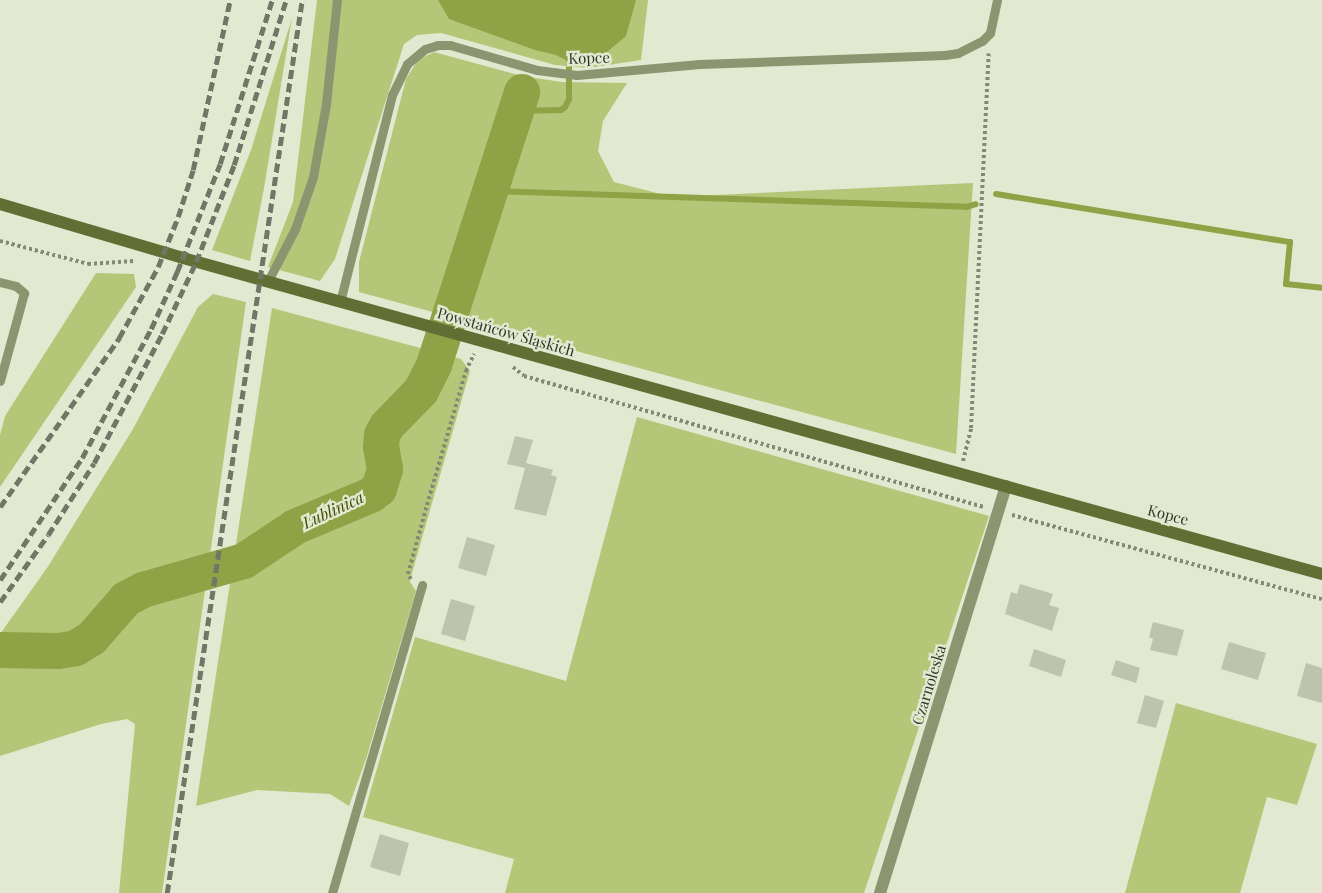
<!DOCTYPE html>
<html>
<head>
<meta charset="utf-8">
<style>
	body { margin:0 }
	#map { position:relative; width:1322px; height:893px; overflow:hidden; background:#e2e9d0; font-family:"Playfair Display",serif }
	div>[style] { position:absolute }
	.green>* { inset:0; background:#b4c678 }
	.water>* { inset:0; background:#8fa245 }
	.stream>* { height:6px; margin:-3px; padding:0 3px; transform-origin:3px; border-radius:3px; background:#8fa245 }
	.river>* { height:36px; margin:-18px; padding:0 18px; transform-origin:18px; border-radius:18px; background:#8fa245 }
	.building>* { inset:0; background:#bdc4ab }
	.path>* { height:4px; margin-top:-2px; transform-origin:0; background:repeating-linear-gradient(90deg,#838877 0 3px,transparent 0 6px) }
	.service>* { height:9px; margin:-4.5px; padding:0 4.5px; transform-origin:4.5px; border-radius:4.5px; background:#8b956f }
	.tertiary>* { height:12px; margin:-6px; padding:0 6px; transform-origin:6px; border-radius:6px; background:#8b956f }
	.secondary>* { height:12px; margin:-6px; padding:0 6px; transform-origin:6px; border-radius:6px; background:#616e34 }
	.rail>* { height:4.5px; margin-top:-2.25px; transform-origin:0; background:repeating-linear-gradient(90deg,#727667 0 9px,transparent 0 13.5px) }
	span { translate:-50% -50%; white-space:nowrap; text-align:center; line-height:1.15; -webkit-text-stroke:5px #e2e9d0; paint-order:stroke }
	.street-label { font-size:15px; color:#32352b }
	.water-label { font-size:16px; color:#404c03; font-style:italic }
</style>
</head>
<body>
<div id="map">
	<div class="green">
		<i style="clip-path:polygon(317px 0,648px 0,641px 60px,588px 68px,555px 65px,441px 33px,417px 35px,404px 44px,335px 259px,320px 281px,268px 267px,293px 202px)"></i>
		<i style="clip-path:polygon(292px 18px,264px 188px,250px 261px,212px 250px,251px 150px)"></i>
		<i style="clip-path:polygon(434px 52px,522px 76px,562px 82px,627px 83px,603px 121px,598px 151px,614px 182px,672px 197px,973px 183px,956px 454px,359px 292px,359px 262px,406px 79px,418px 60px)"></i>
		<i style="clip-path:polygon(96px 273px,134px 274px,136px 287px,0 487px,0 435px,5px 416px)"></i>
		<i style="clip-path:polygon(213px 294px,246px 302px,162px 893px,119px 893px,135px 724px,127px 719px,101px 724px,0 756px,0 634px,47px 568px,133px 429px,198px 307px)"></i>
		<i style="clip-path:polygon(272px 308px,461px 359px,470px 371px,412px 573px,410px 582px,416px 591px,366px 759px,349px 806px,330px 794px,257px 790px,196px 806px)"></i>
		<i style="clip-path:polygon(637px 417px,989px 516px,864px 893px,505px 893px,514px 859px,363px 817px,415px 637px,566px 681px)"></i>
		<i style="clip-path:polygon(1176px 703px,1317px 744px,1297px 805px,1267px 797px,1240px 893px,1125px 893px)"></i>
	</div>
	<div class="water">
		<i style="clip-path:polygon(438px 0,636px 0,626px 36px,607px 52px,570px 62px,556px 55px,535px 50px,449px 19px)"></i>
	</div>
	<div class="stream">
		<i style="left:517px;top:111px;width:44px;rotate:-1.3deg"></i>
		<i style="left:561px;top:110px;width:5px;rotate:-37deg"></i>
		<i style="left:565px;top:107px;width:9px;rotate:-63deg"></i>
		<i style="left:569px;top:99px;width:37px;rotate:-90deg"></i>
		<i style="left:491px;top:191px;width:476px;rotate:1.9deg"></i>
		<i style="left:967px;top:207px;width:9px;rotate:-18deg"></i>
		<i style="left:996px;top:194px;width:298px;rotate:9.3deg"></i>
		<i style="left:1290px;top:242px;width:42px;rotate:95.4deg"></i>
		<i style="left:1286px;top:284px;width:36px;rotate:6deg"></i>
	</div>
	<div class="river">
		<i style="left:0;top:650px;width:58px;rotate:1deg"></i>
		<i style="left:58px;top:651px;width:18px;rotate:-9deg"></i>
		<i style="left:76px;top:648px;width:19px;rotate:-32deg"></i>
		<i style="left:92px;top:638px;width:52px;rotate:-48.9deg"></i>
		<i style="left:126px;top:599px;width:19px;rotate:-28deg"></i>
		<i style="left:143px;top:590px;width:105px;rotate:-16deg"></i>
		<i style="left:244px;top:561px;width:61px;rotate:-33.7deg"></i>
		<i style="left:295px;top:527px;width:82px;rotate:-22.8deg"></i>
		<i style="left:371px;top:495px;width:10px;rotate:-37deg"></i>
		<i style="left:379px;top:489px;width:21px;rotate:-73deg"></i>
		<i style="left:385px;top:469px;width:22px;rotate:-100deg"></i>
		<i style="left:381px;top:447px;width:12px;rotate:-85deg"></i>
		<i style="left:382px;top:435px;width:10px;rotate:-61deg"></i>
		<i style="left:387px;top:426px;width:49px;rotate:-45.8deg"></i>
		<i style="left:421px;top:391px;width:29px;rotate:-63deg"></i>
		<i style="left:434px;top:365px;width:287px;rotate:-72.1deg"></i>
	</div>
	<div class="building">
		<i style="clip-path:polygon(515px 436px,533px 440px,526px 463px,553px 470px,551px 475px,557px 477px,546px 516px,514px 509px,525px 468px,507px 464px)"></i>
		<i style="clip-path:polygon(467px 537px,495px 545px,486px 576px,458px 568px)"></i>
		<i style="clip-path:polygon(1020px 584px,1053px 594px,1049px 605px,1059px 608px,1052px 631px,1005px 614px,1011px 592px,1017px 594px)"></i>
		<i style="clip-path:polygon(451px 599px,475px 606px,465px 641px,441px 634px)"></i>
		<i style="clip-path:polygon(1153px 622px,1184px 630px,1177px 656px,1150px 650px,1153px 639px,1149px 637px)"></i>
		<i style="clip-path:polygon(1229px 642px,1266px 653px,1258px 680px,1221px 669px)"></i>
		<i style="clip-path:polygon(1034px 649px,1066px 660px,1061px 677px,1029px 666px)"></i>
		<i style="clip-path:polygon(1116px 660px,1140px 668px,1136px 683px,1111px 675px)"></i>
		<i style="clip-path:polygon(1306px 663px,1322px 668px,1322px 703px,1297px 696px)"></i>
		<i style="clip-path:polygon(1145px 695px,1164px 701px,1156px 728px,1137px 723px)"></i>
		<i style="clip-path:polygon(380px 834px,409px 843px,400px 876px,370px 867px)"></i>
	</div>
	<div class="path">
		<i style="left:0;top:241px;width:91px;rotate:14.6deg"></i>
		<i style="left:88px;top:264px;width:46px;rotate:-3.7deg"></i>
		<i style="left:513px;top:367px;width:14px;rotate:39deg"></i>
		<i style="left:524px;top:376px;width:479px;rotate:15.9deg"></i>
		<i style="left:963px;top:461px;width:34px;rotate:-76deg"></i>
		<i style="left:971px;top:428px;width:375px;rotate:-87.3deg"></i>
		<i style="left:1012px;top:515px;width:321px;rotate:15.2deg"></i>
		<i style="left:411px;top:579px;width:6px;rotate:-121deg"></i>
		<i style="left:408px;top:574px;width:72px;rotate:-74.6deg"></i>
		<i style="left:427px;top:505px;width:140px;rotate:-73.8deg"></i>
		<i style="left:466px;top:371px;width:19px;rotate:-65deg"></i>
	</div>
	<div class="service">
		<i style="left:268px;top:281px;width:59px;rotate:-62.6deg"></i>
		<i style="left:295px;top:229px;width:55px;rotate:-70.9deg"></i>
		<i style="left:313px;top:177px;width:74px;rotate:-79.9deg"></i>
		<i style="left:326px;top:104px;width:105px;rotate:-84deg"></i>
		<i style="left:0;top:282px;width:16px;rotate:14deg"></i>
		<i style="left:16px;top:286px;width:11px;rotate:41deg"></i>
		<i style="left:24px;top:293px;width:91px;rotate:105.3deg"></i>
		<i style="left:340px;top:302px;width:213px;rotate:-75.9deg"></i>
		<i style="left:392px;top:95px;width:34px;rotate:-64deg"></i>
		<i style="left:407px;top:64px;width:23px;rotate:-40deg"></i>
		<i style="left:425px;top:49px;width:14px;rotate:-17deg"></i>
		<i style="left:438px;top:45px;width:12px"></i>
		<i style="left:450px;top:45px;width:91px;rotate:16deg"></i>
		<i style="left:537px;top:70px;width:40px;rotate:7.1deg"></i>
		<i style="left:577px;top:75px;width:123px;rotate:-5.1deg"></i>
		<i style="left:700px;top:64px;width:245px;rotate:-2.1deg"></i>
		<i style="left:945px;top:55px;width:13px;rotate:-9deg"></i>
		<i style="left:958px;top:53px;width:27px;rotate:-27deg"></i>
		<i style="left:982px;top:41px;width:11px;rotate:-45deg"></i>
		<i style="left:990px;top:33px;width:34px;rotate:-78deg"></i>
		<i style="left:332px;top:893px;width:321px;rotate:-73.7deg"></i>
	</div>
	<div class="tertiary">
		<i style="left:880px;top:893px;width:426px;rotate:-72.8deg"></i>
	</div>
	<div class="secondary">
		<i style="left:0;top:204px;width:191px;rotate:16.4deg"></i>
		<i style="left:183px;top:258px;width:1182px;rotate:15.51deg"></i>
	</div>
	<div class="rail">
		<i style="left:0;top:507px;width:207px;rotate:-54.8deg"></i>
		<i style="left:119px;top:338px;width:81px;rotate:-61.2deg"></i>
		<i style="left:158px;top:267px;width:54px;rotate:-68.2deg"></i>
		<i style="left:178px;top:217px;width:49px;rotate:-72.3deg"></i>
		<i style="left:193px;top:170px;width:174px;rotate:-77.7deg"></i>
		<i style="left:0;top:580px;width:147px;rotate:-56.1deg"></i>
		<i style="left:82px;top:458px;width:146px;rotate:-61.9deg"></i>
		<i style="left:151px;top:329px;width:63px;rotate:-65.5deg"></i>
		<i style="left:177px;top:272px;width:116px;rotate:-68.3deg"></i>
		<i style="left:220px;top:164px;width:172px;rotate:-72.4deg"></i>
		<i style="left:0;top:602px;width:82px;rotate:-54.4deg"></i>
		<i style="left:48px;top:535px;width:85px;rotate:-57.4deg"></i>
		<i style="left:94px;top:463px;width:146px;rotate:-62.2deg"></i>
		<i style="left:162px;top:334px;width:80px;rotate:-64.7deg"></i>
		<i style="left:196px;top:262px;width:104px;rotate:-68.6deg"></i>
		<i style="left:234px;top:165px;width:173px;rotate:-72.5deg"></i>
		<i style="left:167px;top:893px;width:903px;rotate:-81.4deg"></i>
	</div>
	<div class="street-label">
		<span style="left:589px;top:58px;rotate:-2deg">Kopce</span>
		<span style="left:506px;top:332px;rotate:16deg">Powstańców Śląskich</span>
		<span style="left:1168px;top:515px;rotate:15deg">Kopce</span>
		<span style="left:929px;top:685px;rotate:-73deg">Czarnoleska</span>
	</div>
	<div class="water-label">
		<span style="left:333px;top:510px;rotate:-25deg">Lublinica</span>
	</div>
</div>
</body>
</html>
